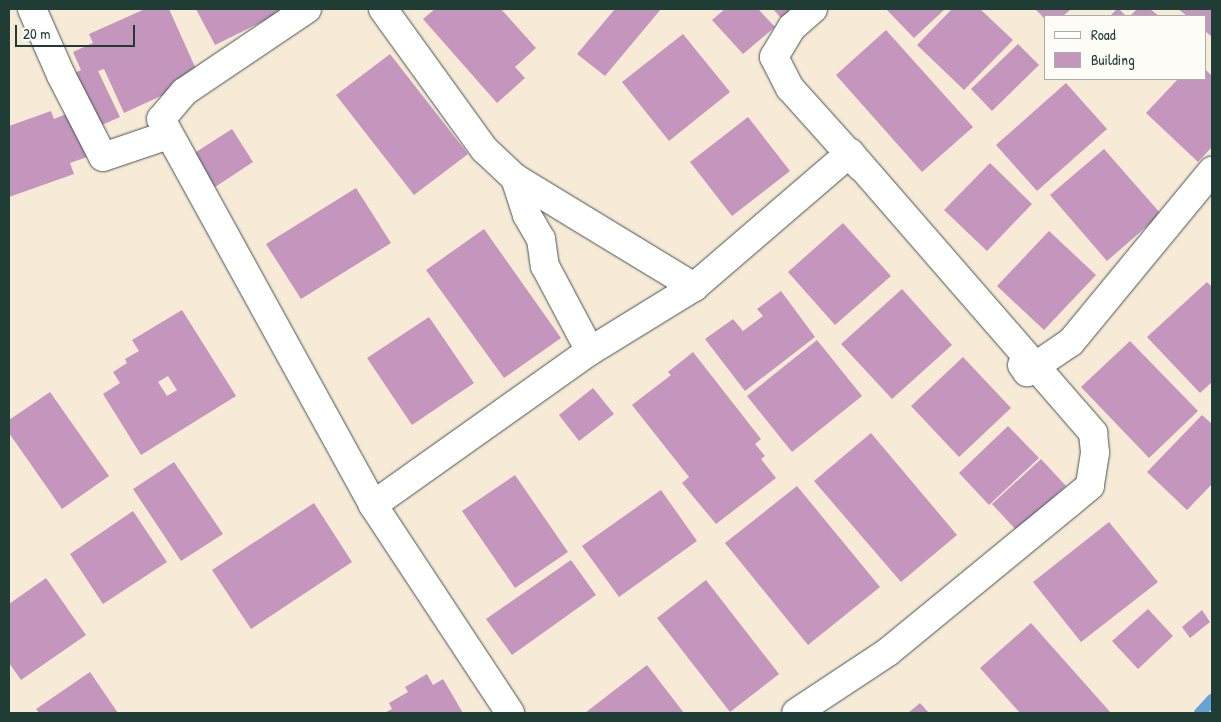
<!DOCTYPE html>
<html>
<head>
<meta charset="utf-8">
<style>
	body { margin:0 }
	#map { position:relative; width:1221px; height:722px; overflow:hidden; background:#f7ead7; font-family:"Patrick Hand",sans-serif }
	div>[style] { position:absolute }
	.stream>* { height:12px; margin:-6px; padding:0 6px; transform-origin:6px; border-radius:6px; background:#68a3d8 }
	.building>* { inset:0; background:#c496be }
	.roads { filter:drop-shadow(0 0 1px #3f574c) drop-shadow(0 0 1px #3f574c) }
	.street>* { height:28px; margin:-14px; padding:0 14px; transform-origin:14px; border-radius:14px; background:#fff }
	span { translate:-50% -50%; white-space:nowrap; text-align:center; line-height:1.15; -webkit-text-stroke:4px #fdfcf7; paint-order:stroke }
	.frame { position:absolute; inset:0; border:10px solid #1f3d34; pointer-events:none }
	.legend { position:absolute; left:1044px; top:15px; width:162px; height:65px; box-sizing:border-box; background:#fdfcf7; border:1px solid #a4b0a9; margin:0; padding:6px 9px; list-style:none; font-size:15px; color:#1f3d34 }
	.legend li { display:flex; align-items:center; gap:10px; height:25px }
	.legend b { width:25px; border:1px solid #a4b0a9 }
	.scale { position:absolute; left:15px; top:25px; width:120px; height:22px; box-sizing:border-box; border:2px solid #1f3d34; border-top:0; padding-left:6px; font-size:15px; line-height:18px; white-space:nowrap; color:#1f3d34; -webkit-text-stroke:4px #fdfcf7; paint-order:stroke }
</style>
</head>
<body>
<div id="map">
	<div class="stream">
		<i style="left:1200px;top:713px;width:18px;rotate:-47deg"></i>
	</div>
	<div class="building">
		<i style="clip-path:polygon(145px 9px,169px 9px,200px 78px,124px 113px,104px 69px,98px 71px,120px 117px,95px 128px,70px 75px,81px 70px,73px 52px,93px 43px,89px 34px)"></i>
		<i style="clip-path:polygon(196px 9px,288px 9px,215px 45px)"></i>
		<i style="clip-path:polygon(435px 9px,501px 9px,536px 48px,515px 67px,525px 78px,497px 103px,423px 19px)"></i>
		<i style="clip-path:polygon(615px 9px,661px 9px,605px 76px,577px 54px)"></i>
		<i style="clip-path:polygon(725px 9px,758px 9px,775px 27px,743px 54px,712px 20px)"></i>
		<i style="clip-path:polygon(773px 9px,791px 9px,781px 18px)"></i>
		<i style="clip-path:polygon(886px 9px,945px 9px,914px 38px)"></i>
		<i style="clip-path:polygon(952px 9px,980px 9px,1013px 40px,964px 90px,917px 45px)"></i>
		<i style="clip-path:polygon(1035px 9px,1071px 9px,1063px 16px,1045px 16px,1045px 19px)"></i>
		<i style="clip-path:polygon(1117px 9px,1119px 9px,1126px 16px,1110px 16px)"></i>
		<i style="clip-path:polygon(1137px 9px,1150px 9px,1159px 16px,1130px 16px)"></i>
		<i style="clip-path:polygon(1178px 9px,1212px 9px,1212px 37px,1205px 31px,1205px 16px,1187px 16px)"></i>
		<i style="clip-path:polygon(886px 30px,973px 127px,922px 172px,836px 75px)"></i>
		<i style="clip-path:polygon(683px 34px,730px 92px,669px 141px,622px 82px)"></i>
		<i style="clip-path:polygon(1018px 44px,1039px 65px,992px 111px,971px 89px)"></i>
		<i style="clip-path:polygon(390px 54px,468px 154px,414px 195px,336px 95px)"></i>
		<i style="clip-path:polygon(1205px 69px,1212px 76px,1212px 147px,1198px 162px,1146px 113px,1178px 79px,1205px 79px)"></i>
		<i style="clip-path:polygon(1066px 83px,1107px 129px,1037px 191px,996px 145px)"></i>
		<i style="clip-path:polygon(51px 111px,54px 119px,71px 112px,87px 157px,70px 163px,74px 174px,9px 197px,9px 126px)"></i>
		<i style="clip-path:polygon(748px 117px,790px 171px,732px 216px,690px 162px)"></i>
		<i style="clip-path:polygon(232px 129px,253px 162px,215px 187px,193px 154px)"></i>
		<i style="clip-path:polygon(1104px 149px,1161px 214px,1107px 261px,1050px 195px)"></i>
		<i style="clip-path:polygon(990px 163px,1032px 204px,987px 251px,944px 210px)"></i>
		<i style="clip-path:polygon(356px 188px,391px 243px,301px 299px,266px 244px)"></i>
		<i style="clip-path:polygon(843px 223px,891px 276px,835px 325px,788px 272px)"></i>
		<i style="clip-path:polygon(484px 229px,561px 338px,504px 378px,426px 270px)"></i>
		<i style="clip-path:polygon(1049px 231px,1096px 275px,1044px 330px,997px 286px)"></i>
		<i style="clip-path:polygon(1207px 282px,1212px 287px,1212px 382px,1200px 393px,1147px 337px)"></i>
		<i style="clip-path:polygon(902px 289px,952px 345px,892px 399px,841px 344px)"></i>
		<i style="clip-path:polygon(781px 291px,815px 337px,745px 391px,705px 339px,733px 319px,743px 331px,763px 316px,757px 309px)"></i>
		<i style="clip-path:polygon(evenodd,182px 310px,236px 396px,141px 455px,103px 394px,120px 383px,113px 372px,127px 363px,125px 359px,139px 351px,132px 340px,182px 310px,168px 376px,177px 390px,167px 396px,158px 382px,168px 376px)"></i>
		<i style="clip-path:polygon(429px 317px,474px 383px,412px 425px,367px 358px)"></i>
		<i style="clip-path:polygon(817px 340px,862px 396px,792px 452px,747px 396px)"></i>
		<i style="clip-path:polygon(1130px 341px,1198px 411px,1149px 458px,1081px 387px)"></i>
		<i style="clip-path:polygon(693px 352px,761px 439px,755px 444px,765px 456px,761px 459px,776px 478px,716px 524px,682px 483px,689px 477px,632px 405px,671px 375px,668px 372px)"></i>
		<i style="clip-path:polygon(963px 357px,1011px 408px,959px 457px,911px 406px)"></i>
		<i style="clip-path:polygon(593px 388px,614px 414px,579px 441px,559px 415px)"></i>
		<i style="clip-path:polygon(50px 392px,109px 476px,62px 509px,9px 433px,9px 420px)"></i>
		<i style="clip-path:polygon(1202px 415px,1212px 424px,1212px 484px,1187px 510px,1147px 472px)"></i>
		<i style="clip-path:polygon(1008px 426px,1039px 458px,989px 505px,959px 473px)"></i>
		<i style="clip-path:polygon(871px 433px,957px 535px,901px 582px,814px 481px)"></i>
		<i style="clip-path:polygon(1041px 459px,1066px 486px,1017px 531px,992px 504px)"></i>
		<i style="clip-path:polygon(174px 462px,223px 534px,181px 561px,133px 489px)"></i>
		<i style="clip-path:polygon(515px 475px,568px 552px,515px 588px,462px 511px)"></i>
		<i style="clip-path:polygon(797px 486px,880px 587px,808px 645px,725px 543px)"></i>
		<i style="clip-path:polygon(661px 490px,697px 541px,619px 597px,582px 546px)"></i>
		<i style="clip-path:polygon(314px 503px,352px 562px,251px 629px,212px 570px)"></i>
		<i style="clip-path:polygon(133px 511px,167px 562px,103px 604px,70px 554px)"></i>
		<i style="clip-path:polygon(1109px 522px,1158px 582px,1081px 642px,1033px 582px)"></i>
		<i style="clip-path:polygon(571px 560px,596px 595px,512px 655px,486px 619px)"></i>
		<i style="clip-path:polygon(46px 578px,86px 635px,21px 680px,9px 663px,9px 604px)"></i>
		<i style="clip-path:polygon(706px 580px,779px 674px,730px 712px,657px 618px)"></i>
		<i style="clip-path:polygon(1148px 609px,1173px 636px,1138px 669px,1112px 641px)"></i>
		<i style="clip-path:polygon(1202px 610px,1210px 622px,1190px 638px,1182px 627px)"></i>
		<i style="clip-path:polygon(1031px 623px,1111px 713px,1020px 713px,980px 668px)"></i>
		<i style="clip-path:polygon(647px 665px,684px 713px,585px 713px)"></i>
		<i style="clip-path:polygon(90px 672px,118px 713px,39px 713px,36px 709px)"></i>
		<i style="clip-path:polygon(427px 674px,433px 685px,443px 679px,463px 713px,384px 713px,392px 709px,389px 703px,408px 692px,405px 687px)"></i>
		<i style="clip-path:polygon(920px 703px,929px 713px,908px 713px)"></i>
	</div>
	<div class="roads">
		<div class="street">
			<i style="left:32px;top:9px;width:72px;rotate:66.3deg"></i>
			<i style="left:61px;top:75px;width:92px;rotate:62.9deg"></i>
			<i style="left:103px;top:157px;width:69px;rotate:-18.7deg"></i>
			<i style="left:307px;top:9px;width:148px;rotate:146deg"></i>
			<i style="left:184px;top:92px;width:35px;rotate:130deg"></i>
			<i style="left:161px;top:119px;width:440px;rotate:61.2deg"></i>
			<i style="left:373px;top:505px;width:249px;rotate:56.6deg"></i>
			<i style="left:383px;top:9px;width:173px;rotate:54.2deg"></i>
			<i style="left:484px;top:149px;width:42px;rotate:43.1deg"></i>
			<i style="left:515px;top:178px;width:210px;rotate:31.3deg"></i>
			<i style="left:813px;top:9px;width:28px;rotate:139deg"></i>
			<i style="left:792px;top:27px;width:35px;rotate:121deg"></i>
			<i style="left:774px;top:57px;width:35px;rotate:63deg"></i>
			<i style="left:790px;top:88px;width:106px;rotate:48.1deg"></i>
			<i style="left:515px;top:178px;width:39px;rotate:72deg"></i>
			<i style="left:527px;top:215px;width:28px;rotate:60deg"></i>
			<i style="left:541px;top:239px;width:27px;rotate:82deg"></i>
			<i style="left:545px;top:266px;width:96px;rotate:62.1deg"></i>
			<i style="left:1022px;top:365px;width:9px;rotate:54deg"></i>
			<i style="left:1027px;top:372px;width:53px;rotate:-34.3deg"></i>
			<i style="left:1071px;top:342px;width:222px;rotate:-50.5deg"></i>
			<i style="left:373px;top:505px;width:266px;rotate:-35.4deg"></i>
			<i style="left:590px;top:351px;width:122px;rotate:-31.6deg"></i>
			<i style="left:694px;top:287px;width:206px;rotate:-40.7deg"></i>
			<i style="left:850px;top:153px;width:371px;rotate:49deg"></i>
			<i style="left:1093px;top:433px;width:20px;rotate:84deg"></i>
			<i style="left:1095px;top:453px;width:33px;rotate:99deg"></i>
			<i style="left:1090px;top:486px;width:261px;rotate:140.6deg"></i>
			<i style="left:888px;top:652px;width:110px;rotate:146.5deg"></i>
		</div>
	</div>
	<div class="frame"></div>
	<ul class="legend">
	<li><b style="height:6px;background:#fff"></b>Road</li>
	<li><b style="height:14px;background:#c496be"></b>Building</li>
	</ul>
	<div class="scale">20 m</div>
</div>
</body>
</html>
